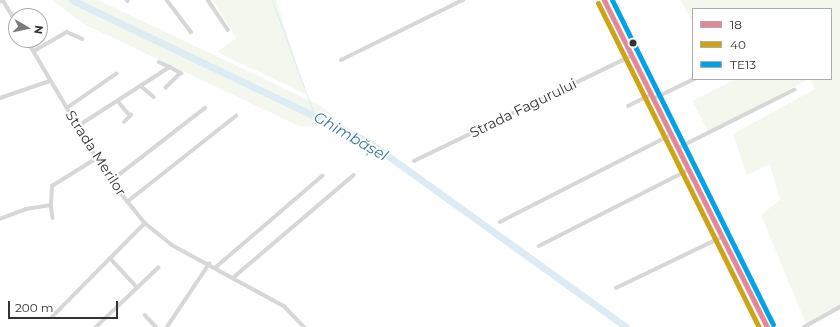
<!DOCTYPE html>
<html>
<head>
<meta charset="utf-8">
<style>
	body { margin:0 }
	#map { position:relative; width:840px; height:327px; overflow:hidden; background:#fff; font-family:Montserrat,sans-serif }
	div>[style] { position:absolute }
	.green>* { inset:0; background:#f3f7ee }
	.stream>* { height:1px; margin:-0.5px; padding:0 0.5px; transform-origin:0.5px; border-radius:0.5px; background:#dcebf4 }
	.river>* { height:7px; margin:-3.5px; padding:0 3.5px; transform-origin:3.5px; border-radius:3.5px; background:#dcebf4 }
	.minor>* { height:3.5px; margin:-1.75px; padding:0 1.75px; transform-origin:1.75px; border-radius:1.75px; background:#d7d7d7 }
	.bus-1>* { height:5px; margin:-2.5px; padding:0 2.5px; transform-origin:2.5px; border-radius:2.5px; background:#e58799 }
	.bus-2>* { height:5px; margin:-2.5px; padding:0 2.5px; transform-origin:2.5px; border-radius:2.5px; background:#cca416 }
	.bus-3>* { height:5px; margin:-2.5px; padding:0 2.5px; transform-origin:2.5px; border-radius:2.5px; background:#00a3e8 }
	.dots>* { width:11px; height:11px; translate:-50% -50%; box-sizing:border-box; border:2px solid #fff; border-radius:50% }
	span { translate:-50% -50%; white-space:nowrap; text-align:center; line-height:1.15; -webkit-text-stroke:4px #fff; paint-order:stroke }
	.street-label { font-size:14px; color:#333 }
	.water-label { font-size:15px; color:#3a779b; font-style:italic }
	.legend { position:absolute; left:692px; top:8px; width:140px; height:72px; box-sizing:border-box; background:#fff; border:1px solid #adadad; margin:0; padding:5px 7px; list-style:none; font-size:12px; color:#333 }
	.legend li { display:flex; align-items:center; gap:8px; height:20px }
	.legend b { width:20px; border:1px solid #adadad }
	.north { position:absolute; left:8px; top:8px; width:40px; height:40px; box-sizing:border-box; background:#fff; border:1px solid #adadad; border-radius:50%; rotate:99deg; font-size:11px; font-weight:700; line-height:16px; text-align:center; color:#333 }
	.north::after { content:''; display:block; margin:auto; width:14px; height:18px; background:#7a7a7a; clip-path:polygon(50% 0,100% 100%,50% 72%,0 100%) }
	.scale { position:absolute; left:8px; top:301px; width:110px; height:18px; box-sizing:border-box; border:2px solid #333; border-top:0; padding-left:5px; font-size:12px; line-height:14px; white-space:nowrap; color:#333; -webkit-text-stroke:3px #fff; paint-order:stroke }
</style>
</head>
<body>
<div id="map">
	<div class="green">
		<i style="clip-path:polygon(52px 0,98px 0,321px 106px,331px 114px,327px 127px,299px 126px,263px 109px,84px 24px)"></i>
		<i style="clip-path:polygon(213px 0,276px 0,306px 94px,217px 52px,236px 38px)"></i>
		<i style="clip-path:polygon(680px 0,840px 0,840px 307px,807px 326px,761px 215px,780px 200px,770px 164px,747px 175px,733px 134px,815px 89px,810px 79px,831px 79px,831px 9px,693px 9px,693px 22px)"></i>
		<i style="clip-path:polygon(736px 79px,809px 79px,708px 131px,692px 101px)"></i>
	</div>
	<div class="stream">
		<i style="left:272px;top:0;width:121px;rotate:69.8deg"></i>
		<i style="left:149px;top:41px;width:8px;rotate:-14deg"></i>
	</div>
	<div class="river">
		<i style="left:72px;top:0;width:331px;rotate:25.6deg"></i>
		<i style="left:370px;top:143px;width:315px;rotate:35.7deg"></i>
	</div>
	<div class="minor">
		<i style="left:127px;top:0;width:1px;rotate:45deg"></i>
		<i style="left:167px;top:0;width:40px;rotate:53deg"></i>
		<i style="left:208px;top:0;width:36px;rotate:56deg"></i>
		<i style="left:604px;top:0;width:365px;rotate:63.5deg"></i>
		<i style="left:0;top:2px;width:4px;rotate:-34deg"></i>
		<i style="left:3px;top:0;width:26px;rotate:59deg"></i>
		<i style="left:27px;top:40px;width:159px;rotate:59.4deg"></i>
		<i style="left:108px;top:177px;width:59px;rotate:51.2deg"></i>
		<i style="left:145px;top:223px;width:35px;rotate:39deg"></i>
		<i style="left:172px;top:245px;width:128px;rotate:28.6deg"></i>
		<i style="left:284px;top:306px;width:29px;rotate:46deg"></i>
		<i style="left:34px;top:51px;width:38px;rotate:-30deg"></i>
		<i style="left:67px;top:32px;width:17px;rotate:24deg"></i>
		<i style="left:341px;top:60px;width:136px;rotate:-26.2deg"></i>
		<i style="left:159px;top:62px;width:12px;rotate:24deg"></i>
		<i style="left:141px;top:86px;width:17px;rotate:40deg"></i>
		<i style="left:0;top:98px;width:53px;rotate:-18.8deg"></i>
		<i style="left:653px;top:99px;width:46px;rotate:-26deg"></i>
		<i style="left:118px;top:101px;width:19px;rotate:51deg"></i>
		<i style="left:628px;top:106px;width:25px;rotate:-26deg"></i>
		<i style="left:67px;top:108px;width:60px;rotate:-34.8deg"></i>
		<i style="left:124px;top:122px;width:10px;rotate:-45deg"></i>
		<i style="left:78px;top:126px;width:109px;rotate:-32.7deg"></i>
		<i style="left:170px;top:67px;width:13px;rotate:29deg"></i>
		<i style="left:181px;top:73px;width:21px;rotate:135deg"></i>
		<i style="left:678px;top:148px;width:130px;rotate:-26.6deg"></i>
		<i style="left:414px;top:161px;width:241px;rotate:-25.8deg"></i>
		<i style="left:111px;top:181px;width:119px;rotate:-37.8deg"></i>
		<i style="left:127px;top:202px;width:139px;rotate:-38.3deg"></i>
		<i style="left:51px;top:205px;width:13px;rotate:81deg"></i>
		<i style="left:0;top:219px;width:28px;rotate:-21deg"></i>
		<i style="left:26px;top:209px;width:25px;rotate:-9deg"></i>
		<i style="left:51px;top:205px;width:19px;rotate:-87deg"></i>
		<i style="left:52px;top:186px;width:53px;rotate:-31.9deg"></i>
		<i style="left:500px;top:222px;width:192px;rotate:-27deg"></i>
		<i style="left:539px;top:246px;width:167px;rotate:-27deg"></i>
		<i style="left:110px;top:258px;width:40px;rotate:47deg"></i>
		<i style="left:216px;top:267px;width:140px;rotate:-40.6deg"></i>
		<i style="left:234px;top:277px;width:157px;rotate:-40.4deg"></i>
		<i style="left:616px;top:288px;width:118px;rotate:-25.7deg"></i>
		<i style="left:145px;top:315px;width:16px;rotate:47deg"></i>
		<i style="left:52px;top:317px;width:132px;rotate:-45.3deg"></i>
		<i style="left:96px;top:327px;width:86px;rotate:-43.6deg"></i>
		<i style="left:167px;top:327px;width:76px;rotate:-56.3deg"></i>
		<i style="left:804px;top:327px;width:41px;rotate:-29.1deg"></i>
	</div>
	<div class="bus-1">
		<i style="left:604px;top:0;width:365px;rotate:63.5deg"></i>
	</div>
	<div class="bus-2">
		<i style="left:598px;top:3px;width:362px;rotate:63.6deg"></i>
	</div>
	<div class="bus-3">
		<i style="left:612px;top:0;width:362px;rotate:63.6deg"></i>
	</div>
	<div class="dots">
		<i style="left:633px;top:43px;background:#333"></i>
	</div>
	<div class="street-label">
		<span style="left:523px;top:108px;rotate:-26deg">Strada Fagurului</span>
		<span style="left:96px;top:153px;rotate:57deg">Strada Merilor</span>
	</div>
	<div class="water-label">
		<span style="left:351px;top:136px;rotate:30deg">Ghimbășel</span>
	</div>
	<ul class="legend">
	<li><b style="height:5px;background:#e58799"></b>18</li>
	<li><b style="height:5px;background:#cca416"></b>40</li>
	<li><b style="height:5px;background:#00a3e8"></b>TE13</li>
	</ul>
	<div class="north">N</div>
	<div class="scale">200 m</div>
</div>
</body>
</html>
